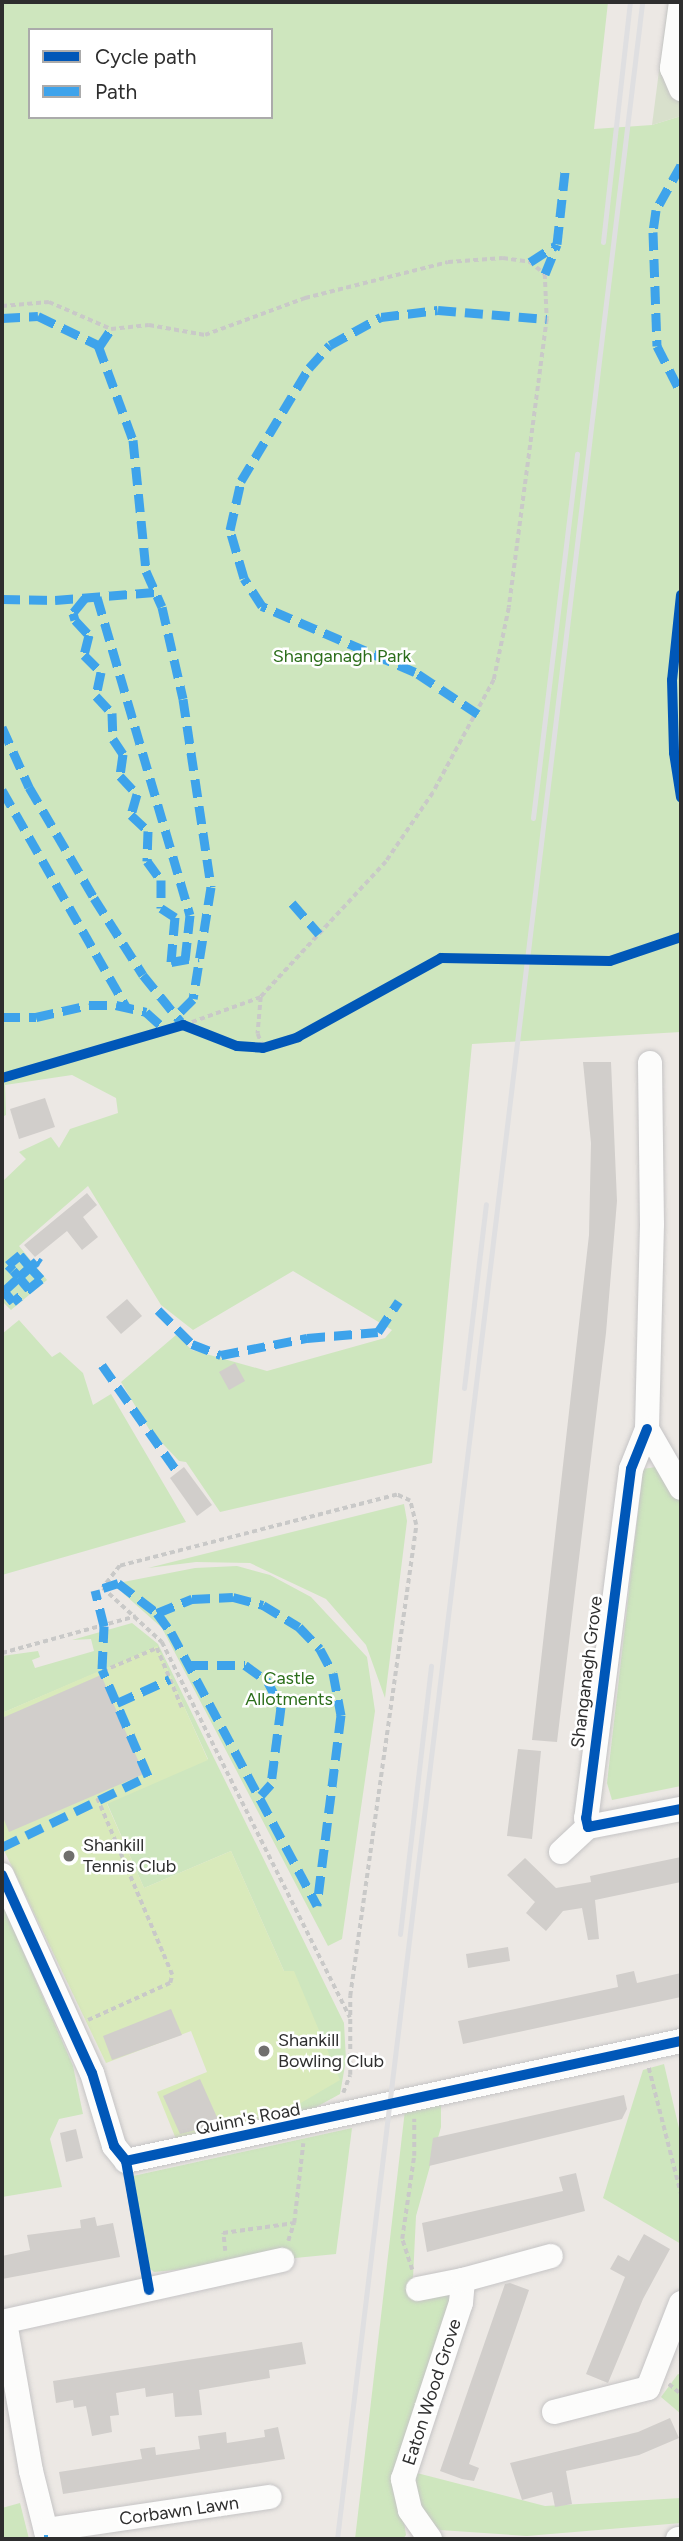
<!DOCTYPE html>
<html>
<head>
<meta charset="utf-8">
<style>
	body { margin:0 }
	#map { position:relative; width:683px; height:2541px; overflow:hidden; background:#ece8e4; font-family:Figtree,sans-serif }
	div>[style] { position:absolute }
	.green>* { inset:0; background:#cee6be }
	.cemetery>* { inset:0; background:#d8e0cc }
	.pitch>* { inset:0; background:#d9eabb }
	.building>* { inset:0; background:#d1cecb }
	.path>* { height:3.5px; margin-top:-1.75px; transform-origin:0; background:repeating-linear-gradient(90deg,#c9c9c8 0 5px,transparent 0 8.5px) }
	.roads { filter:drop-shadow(0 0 2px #c5c4c5) drop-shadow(0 0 2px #c5c4c5) }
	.minor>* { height:24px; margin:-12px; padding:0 12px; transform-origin:12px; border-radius:12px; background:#fcfcfb }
	.rail>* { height:5px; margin:-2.5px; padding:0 2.5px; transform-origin:2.5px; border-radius:2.5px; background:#dfdfe1 }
	.quiet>* { height:9px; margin-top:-4.5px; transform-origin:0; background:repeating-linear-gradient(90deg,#3ea3eb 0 18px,transparent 0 27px) }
	.cycleway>* { height:10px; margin:-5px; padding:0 5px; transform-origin:5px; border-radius:5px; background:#0057b8 }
	.dots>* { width:19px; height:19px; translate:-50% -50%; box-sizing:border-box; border:4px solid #fff; border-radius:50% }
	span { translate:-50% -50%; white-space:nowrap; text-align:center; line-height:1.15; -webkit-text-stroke:5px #fff; paint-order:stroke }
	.park-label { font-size:18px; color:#2c6e1b }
	.street-label { font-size:18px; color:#2e2e2e }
	.poi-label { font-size:18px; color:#2e2e2e }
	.left { translate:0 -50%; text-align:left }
	.frame { position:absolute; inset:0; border:4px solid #2e2e2e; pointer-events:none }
	.legend { position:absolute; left:28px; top:28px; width:245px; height:91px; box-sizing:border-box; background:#fff; border:2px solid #ababab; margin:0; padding:9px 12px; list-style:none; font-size:21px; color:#2e2e2e }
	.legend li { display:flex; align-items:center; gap:14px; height:35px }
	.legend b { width:35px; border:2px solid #ababab }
</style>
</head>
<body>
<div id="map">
	<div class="green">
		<i style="clip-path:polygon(evenodd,2px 2px,608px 2px,594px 129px,652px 125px,681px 116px,681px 1032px,472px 1044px,432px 1463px,220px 1512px,186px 1462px,179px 1461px,149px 1429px,121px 1382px,176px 1335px,192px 1350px,267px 1371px,385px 1338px,392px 1330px,293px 1271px,193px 1330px,161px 1305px,88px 1186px,19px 1246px,47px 1280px,11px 1310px,2px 1301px,2px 1182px,26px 1159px,19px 1152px,51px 1137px,59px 1148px,70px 1129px,118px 1113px,116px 1098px,72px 1075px,5px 1085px,6px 1115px,2px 1117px,2px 2px,30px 30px,271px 30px,271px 117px,30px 117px,30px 30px)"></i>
		<i style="clip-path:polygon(19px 1320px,52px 1357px,60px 1352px,83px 1373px,93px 1405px,111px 1394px,186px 1522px,2px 1575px,2px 1334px)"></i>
		<i style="clip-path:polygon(662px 1466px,681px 1499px,681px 1786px,612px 1800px,607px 1783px,643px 1469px)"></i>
		<i style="clip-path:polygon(404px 1504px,407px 1521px,385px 1698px,366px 1645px,326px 1599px,250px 1563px,196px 1562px,148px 1568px)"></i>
		<i style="clip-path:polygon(237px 1566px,270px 1575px,311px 1597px,367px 1657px,375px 1711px,342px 1939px,328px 1946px,162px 1628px,124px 1594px,118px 1583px,195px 1568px)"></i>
		<i style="clip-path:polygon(132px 1623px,158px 1644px,344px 2023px,346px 2060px,340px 2094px,300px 2116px,284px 1971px,231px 1851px,144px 1888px,107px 1803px,208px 1759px,157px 1647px,2px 1713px,2px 1656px,38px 1651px,40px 1657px,32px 1660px,35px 1668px,94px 1651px,91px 1639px,72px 1640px)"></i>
		<i style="clip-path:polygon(2px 1903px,73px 2066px,83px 2114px,59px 2119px,50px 2139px,62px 2187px,2px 2197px)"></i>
		<i style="clip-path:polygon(664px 2064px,681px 2137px,681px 2244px,603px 2198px,643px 2070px)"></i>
		<i style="clip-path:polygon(441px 2102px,441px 2127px,416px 2216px,412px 2299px,449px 2294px,453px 2301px,396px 2465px,406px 2535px,403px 2539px,355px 2539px,405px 2110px)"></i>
		<i style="clip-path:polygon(352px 2128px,336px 2254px,154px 2272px,148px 2267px,133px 2176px)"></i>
		<i style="clip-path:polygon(678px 2374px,681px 2375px,681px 2414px,661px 2397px)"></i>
		<i style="clip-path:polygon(413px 2472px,545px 2506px,681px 2498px,681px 2523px,527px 2536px,440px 2530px,419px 2513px)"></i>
		<i style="clip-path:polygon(20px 2503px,29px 2539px,2px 2539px,2px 2508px)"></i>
	</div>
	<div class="cemetery">
		<i style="clip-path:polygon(668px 2px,681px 2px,681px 116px,652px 125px)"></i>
	</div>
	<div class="pitch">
		<i style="clip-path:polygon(157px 1646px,208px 1760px,107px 1804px,144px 1888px,231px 1851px,284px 1971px,294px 1971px,340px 2080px,299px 2104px,300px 2116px,178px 2144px,157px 2092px,207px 2072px,191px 2031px,106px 2063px,2px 1846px,2px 1713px)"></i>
	</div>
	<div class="building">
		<i style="clip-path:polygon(583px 1062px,611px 1062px,617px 1201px,606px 1333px,557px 1742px,532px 1740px,589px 1235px,591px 1143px)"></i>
		<i style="clip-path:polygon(45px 1098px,55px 1127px,19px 1139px,10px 1109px)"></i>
		<i style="clip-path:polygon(87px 1193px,97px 1205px,83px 1217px,98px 1237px,82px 1250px,67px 1231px,35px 1257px,24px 1245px)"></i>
		<i style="clip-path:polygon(127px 1299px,142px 1316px,121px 1334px,106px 1317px)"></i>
		<i style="clip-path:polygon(235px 1363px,245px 1381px,229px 1390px,219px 1372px)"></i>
		<i style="clip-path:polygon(184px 1467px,212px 1505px,197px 1516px,170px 1478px)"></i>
		<i style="clip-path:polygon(101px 1675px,144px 1774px,9px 1832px,2px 1815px,2px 1718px)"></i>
		<i style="clip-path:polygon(518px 1749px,541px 1751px,532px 1839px,507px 1836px)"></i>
		<i style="clip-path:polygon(681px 1857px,681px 1882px,595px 1900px,599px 1939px,588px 1940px,582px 1908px,563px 1911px,546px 1931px,526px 1913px,535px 1902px,507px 1875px,525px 1858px,556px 1888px,591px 1882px,590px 1876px)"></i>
		<i style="clip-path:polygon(508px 1947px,510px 1961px,468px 1968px,466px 1954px)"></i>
		<i style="clip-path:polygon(634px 1971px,637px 1983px,681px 1973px,681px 1997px,463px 2044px,458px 2021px,618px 1987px,616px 1975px)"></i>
		<i style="clip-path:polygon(171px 2009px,182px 2035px,112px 2060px,103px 2036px)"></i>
		<i style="clip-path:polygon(200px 2079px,220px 2124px,180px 2134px,163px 2096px)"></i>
		<i style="clip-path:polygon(624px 2095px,627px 2109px,622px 2119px,429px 2166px,433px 2138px)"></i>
		<i style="clip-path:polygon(76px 2129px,83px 2158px,66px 2162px,60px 2133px)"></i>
		<i style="clip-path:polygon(576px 2173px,585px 2211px,427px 2252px,422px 2223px,563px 2191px,559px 2177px)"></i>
		<i style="clip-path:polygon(95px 2217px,97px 2226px,113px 2223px,120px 2257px,2px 2279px,2px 2256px,30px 2250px,27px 2235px,81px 2228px,80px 2220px)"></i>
		<i style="clip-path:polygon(644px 2234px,670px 2249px,643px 2299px,608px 2383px,586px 2374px,625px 2277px,610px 2269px,618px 2255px,629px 2261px)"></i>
		<i style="clip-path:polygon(510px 2283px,529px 2290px,469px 2464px,479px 2468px,474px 2481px,462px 2479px,440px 2471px,505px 2284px)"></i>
		<i style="clip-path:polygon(302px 2342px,306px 2364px,269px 2370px,270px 2378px,199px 2390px,202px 2415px,175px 2417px,173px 2393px,146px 2397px,145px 2388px,116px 2393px,119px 2415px,110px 2416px,112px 2432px,92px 2436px,86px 2406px,74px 2408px,73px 2400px,56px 2403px,53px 2381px)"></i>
		<i style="clip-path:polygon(670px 2418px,679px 2438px,639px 2455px,566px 2471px,572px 2504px,555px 2507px,552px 2492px,522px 2500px,510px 2463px,638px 2432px)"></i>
		<i style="clip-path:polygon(278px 2427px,285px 2459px,63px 2494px,59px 2472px,142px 2459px,140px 2449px,155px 2447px,156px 2455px,200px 2449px,198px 2436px,226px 2432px,227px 2443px,265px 2437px,264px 2430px)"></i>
	</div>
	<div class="path">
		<i style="left:2px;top:306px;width:47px;rotate:-4.9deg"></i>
		<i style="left:49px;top:302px;width:68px;rotate:23.5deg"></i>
		<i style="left:111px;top:329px;width:38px;rotate:-6deg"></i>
		<i style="left:149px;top:325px;width:57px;rotate:10.1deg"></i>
		<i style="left:205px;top:335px;width:107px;rotate:-20.3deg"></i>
		<i style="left:305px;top:298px;width:147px;rotate:-14.1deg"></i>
		<i style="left:448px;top:262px;width:55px;rotate:-4.2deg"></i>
		<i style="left:503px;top:258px;width:27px;rotate:8deg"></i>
		<i style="left:530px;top:262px;width:19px;rotate:39deg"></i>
		<i style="left:545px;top:274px;width:45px;rotate:87.5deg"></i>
		<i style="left:547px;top:319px;width:291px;rotate:97.5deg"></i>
		<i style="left:509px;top:608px;width:74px;rotate:101.8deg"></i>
		<i style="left:494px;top:680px;width:128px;rotate:118.4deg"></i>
		<i style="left:433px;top:793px;width:83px;rotate:124.3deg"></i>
		<i style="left:386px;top:862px;width:184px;rotate:132.8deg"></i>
		<i style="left:261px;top:997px;width:37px;rotate:95deg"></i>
		<i style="left:258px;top:1034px;width:15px;rotate:70deg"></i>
		<i style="left:184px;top:1025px;width:82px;rotate:-20deg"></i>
		<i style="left:2px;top:1078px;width:189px;rotate:-16.3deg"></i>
		<i style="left:183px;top:1025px;width:58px;rotate:21.3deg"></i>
		<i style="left:237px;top:1046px;width:26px;rotate:4deg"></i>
		<i style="left:263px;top:1048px;width:37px;rotate:-17deg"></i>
		<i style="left:298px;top:1037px;width:163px;rotate:-28.9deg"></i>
		<i style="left:441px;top:958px;width:34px;rotate:-3deg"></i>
		<i style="left:2px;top:1653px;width:139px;rotate:-15.4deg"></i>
		<i style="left:103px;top:1671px;width:59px;rotate:-23.1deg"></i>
		<i style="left:157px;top:1648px;width:67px;rotate:67.2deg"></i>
		<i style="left:88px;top:2020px;width:90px;rotate:-24.3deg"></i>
		<i style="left:170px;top:1983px;width:8px;rotate:-76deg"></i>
		<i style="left:172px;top:1975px;width:192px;rotate:-113deg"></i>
		<i style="left:649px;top:2068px;width:130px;rotate:75.7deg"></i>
		<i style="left:343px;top:2093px;width:19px;rotate:-69deg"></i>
		<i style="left:350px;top:2075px;width:79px;rotate:-90deg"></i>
		<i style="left:350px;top:1996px;width:476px;rotate:-82deg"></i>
		<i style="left:416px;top:1525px;width:25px;rotate:-104deg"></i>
		<i style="left:410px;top:1501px;width:14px;rotate:-155deg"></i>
		<i style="left:397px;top:1495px;width:286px;rotate:165.6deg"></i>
		<i style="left:120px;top:1566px;width:28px;rotate:128deg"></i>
		<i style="left:103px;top:1588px;width:80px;rotate:42.5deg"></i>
		<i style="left:162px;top:1642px;width:420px;rotate:63.4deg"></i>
		<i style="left:288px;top:2241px;width:19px;rotate:-72deg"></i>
		<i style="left:225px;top:2251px;width:18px;rotate:-96deg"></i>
		<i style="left:223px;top:2233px;width:72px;rotate:-8deg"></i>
		<i style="left:294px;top:2223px;width:80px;rotate:-83.5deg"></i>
		<i style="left:412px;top:2270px;width:33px;rotate:-108deg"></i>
		<i style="left:402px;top:2239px;width:84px;rotate:-81.8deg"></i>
		<i style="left:414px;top:2156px;width:37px;rotate:-90deg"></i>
		<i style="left:669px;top:2384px;width:16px;rotate:40deg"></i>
	</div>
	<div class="roads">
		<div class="minor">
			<i style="left:681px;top:2px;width:67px;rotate:97.8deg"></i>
			<i style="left:672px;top:68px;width:23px;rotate:67deg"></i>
			<i style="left:650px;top:1063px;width:161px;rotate:89.3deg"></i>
			<i style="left:652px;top:1224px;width:205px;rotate:91.4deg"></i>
			<i style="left:647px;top:1429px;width:68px;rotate:60deg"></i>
			<i style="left:647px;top:1429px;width:43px;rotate:111.8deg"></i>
			<i style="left:631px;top:1469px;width:352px;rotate:97.3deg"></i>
			<i style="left:586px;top:1818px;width:9px;rotate:77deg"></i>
			<i style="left:588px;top:1827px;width:95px;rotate:-11deg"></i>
			<i style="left:561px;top:1852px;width:37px;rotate:-43deg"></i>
			<i style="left:2px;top:1875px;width:217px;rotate:65.6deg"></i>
			<i style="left:92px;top:2073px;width:76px;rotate:73.2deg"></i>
			<i style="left:114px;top:2146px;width:19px;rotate:51deg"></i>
			<i style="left:126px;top:2161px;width:568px;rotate:-12.2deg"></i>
			<i style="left:418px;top:2289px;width:46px;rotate:-11.3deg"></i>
			<i style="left:2px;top:2322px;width:287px;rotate:-12.5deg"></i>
			<i style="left:5px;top:2322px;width:151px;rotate:80.1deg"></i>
			<i style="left:31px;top:2471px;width:70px;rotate:76deg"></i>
			<i style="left:554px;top:2412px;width:97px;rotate:-14.3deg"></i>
			<i style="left:648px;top:2388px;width:91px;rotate:-68.8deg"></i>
			<i style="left:46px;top:2530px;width:226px;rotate:-8.4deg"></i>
			<i style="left:430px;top:2539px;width:35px;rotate:-125deg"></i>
			<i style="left:410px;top:2510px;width:32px;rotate:-103deg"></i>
			<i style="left:403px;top:2479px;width:185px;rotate:-71.8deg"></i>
			<i style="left:461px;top:2303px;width:23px;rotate:-85deg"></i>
			<i style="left:463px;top:2280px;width:91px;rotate:-15.3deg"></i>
			<i style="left:678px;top:2539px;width:3px"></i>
		</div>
	</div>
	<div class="rail">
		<i style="left:603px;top:242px;width:242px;rotate:-83.6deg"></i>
		<i style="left:533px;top:818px;width:367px;rotate:-83.1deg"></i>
		<i style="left:464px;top:1388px;width:185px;rotate:-83.2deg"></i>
		<i style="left:400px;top:1934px;width:270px;rotate:-83.4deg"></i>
		<i style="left:337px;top:2539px;width:2555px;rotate:-83.14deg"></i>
	</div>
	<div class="quiet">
		<i style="left:681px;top:165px;width:51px;rotate:119.1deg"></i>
		<i style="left:656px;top:210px;width:22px;rotate:98deg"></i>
		<i style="left:653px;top:232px;width:114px;rotate:88deg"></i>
		<i style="left:657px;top:346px;width:53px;rotate:62.9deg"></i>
		<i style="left:530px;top:262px;width:30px;rotate:-33deg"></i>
		<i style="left:545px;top:274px;width:32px;rotate:-68deg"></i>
		<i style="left:557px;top:244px;width:73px;rotate:-83.7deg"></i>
		<i style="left:2px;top:318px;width:36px;rotate:-3deg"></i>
		<i style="left:38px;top:316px;width:67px;rotate:25.8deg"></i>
		<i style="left:98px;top:345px;width:101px;rotate:69.8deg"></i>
		<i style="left:133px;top:440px;width:132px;rotate:84.3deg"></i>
		<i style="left:146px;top:571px;width:39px;rotate:66deg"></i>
		<i style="left:162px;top:607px;width:94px;rotate:77.1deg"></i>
		<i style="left:183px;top:699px;width:190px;rotate:81.5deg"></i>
		<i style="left:211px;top:887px;width:113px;rotate:99.1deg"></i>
		<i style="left:193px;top:999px;width:24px;rotate:135deg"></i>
		<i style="left:99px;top:347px;width:22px;rotate:-56deg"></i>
		<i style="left:97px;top:597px;width:331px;rotate:73.7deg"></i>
		<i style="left:190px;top:915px;width:45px;rotate:96.3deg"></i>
		<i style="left:85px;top:598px;width:19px;rotate:129deg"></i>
		<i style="left:73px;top:613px;width:7px;rotate:74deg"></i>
		<i style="left:75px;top:620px;width:21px;rotate:47deg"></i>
		<i style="left:89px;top:635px;width:21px;rotate:104deg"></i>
		<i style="left:84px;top:655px;width:24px;rotate:45deg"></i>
		<i style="left:101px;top:672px;width:25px;rotate:102deg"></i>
		<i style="left:96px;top:696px;width:23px;rotate:47deg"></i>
		<i style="left:112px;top:713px;width:26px;rotate:88deg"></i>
		<i style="left:113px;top:739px;width:18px;rotate:56deg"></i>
		<i style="left:123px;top:754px;width:22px;rotate:98deg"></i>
		<i style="left:120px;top:776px;width:25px;rotate:47deg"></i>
		<i style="left:137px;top:794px;width:22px;rotate:106deg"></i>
		<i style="left:131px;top:815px;width:23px;rotate:43deg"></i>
		<i style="left:148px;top:831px;width:30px;rotate:92deg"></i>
		<i style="left:147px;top:861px;width:24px;rotate:54deg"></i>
		<i style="left:161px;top:880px;width:28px;rotate:90deg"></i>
		<i style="left:161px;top:908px;width:17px;rotate:33deg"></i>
		<i style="left:175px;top:917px;width:45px;rotate:95.1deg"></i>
		<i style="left:171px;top:962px;width:28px;rotate:-10deg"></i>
		<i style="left:2px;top:599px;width:53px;rotate:1.1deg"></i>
		<i style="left:55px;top:600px;width:100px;rotate:-4.6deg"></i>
		<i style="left:478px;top:714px;width:76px;rotate:-146.3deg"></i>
		<i style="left:415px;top:672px;width:167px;rotate:-156.7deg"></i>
		<i style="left:262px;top:606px;width:33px;rotate:-123deg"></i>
		<i style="left:244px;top:578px;width:50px;rotate:-106.3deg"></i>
		<i style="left:230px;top:530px;width:50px;rotate:-77.3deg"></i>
		<i style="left:241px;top:481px;width:132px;rotate:-59deg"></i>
		<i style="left:309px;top:368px;width:31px;rotate:-48deg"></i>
		<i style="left:330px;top:345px;width:58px;rotate:-28.8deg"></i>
		<i style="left:381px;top:317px;width:57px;rotate:-7deg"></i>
		<i style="left:438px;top:310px;width:109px;rotate:4.7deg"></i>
		<i style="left:2px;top:727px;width:66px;rotate:65.8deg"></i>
		<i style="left:29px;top:787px;width:129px;rotate:59.6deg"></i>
		<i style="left:94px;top:898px;width:91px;rotate:57.5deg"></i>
		<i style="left:143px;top:975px;width:60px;rotate:51deg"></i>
		<i style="left:2px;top:790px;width:251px;rotate:60.2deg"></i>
		<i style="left:292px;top:903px;width:41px;rotate:48.9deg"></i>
		<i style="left:2px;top:1017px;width:34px"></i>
		<i style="left:36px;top:1017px;width:54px;rotate:-12.8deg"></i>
		<i style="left:89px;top:1005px;width:27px"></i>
		<i style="left:116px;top:1005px;width:31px;rotate:13deg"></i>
		<i style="left:146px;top:1012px;width:24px;rotate:42deg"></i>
		<i style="left:29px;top:1289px;width:16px;rotate:-130deg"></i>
		<i style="left:19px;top:1277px;width:9px;rotate:-131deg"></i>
		<i style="left:13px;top:1270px;width:7px;rotate:-135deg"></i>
		<i style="left:8px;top:1265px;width:16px;rotate:-40deg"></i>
		<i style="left:20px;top:1255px;width:16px;rotate:50deg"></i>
		<i style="left:30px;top:1267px;width:16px;rotate:47deg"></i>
		<i style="left:41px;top:1279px;width:36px;rotate:141deg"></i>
		<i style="left:13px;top:1302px;width:14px;rotate:-129deg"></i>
		<i style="left:4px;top:1291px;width:21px;rotate:-43deg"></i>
		<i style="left:19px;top:1277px;width:15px;rotate:-42deg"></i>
		<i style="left:30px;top:1267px;width:9px;rotate:-41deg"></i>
		<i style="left:37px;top:1261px;width:4px;rotate:34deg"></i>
		<i style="left:158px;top:1310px;width:48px;rotate:45deg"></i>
		<i style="left:192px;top:1344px;width:31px;rotate:21deg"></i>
		<i style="left:221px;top:1355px;width:88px;rotate:-11.2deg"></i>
		<i style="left:307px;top:1338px;width:71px;rotate:-4.8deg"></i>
		<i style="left:378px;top:1332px;width:37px;rotate:-56deg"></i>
		<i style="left:102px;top:1365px;width:128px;rotate:54.8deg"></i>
		<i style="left:103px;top:1588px;width:16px;rotate:-18deg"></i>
		<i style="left:118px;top:1583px;width:49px;rotate:37.6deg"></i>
		<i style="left:157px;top:1613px;width:24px;rotate:54deg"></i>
		<i style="left:171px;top:1632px;width:310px;rotate:61.9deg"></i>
		<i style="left:157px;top:1613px;width:38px;rotate:-22deg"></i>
		<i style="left:192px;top:1599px;width:41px;rotate:-2.8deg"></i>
		<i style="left:233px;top:1597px;width:31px;rotate:15deg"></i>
		<i style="left:263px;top:1605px;width:42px;rotate:31.4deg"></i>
		<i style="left:299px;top:1627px;width:30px;rotate:46deg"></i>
		<i style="left:320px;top:1649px;width:27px;rotate:62deg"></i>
		<i style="left:333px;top:1673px;width:43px;rotate:79.2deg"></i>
		<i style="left:341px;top:1715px;width:192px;rotate:97.2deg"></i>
		<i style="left:190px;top:1665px;width:55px"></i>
		<i style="left:245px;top:1665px;width:29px;rotate:36deg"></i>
		<i style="left:268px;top:1682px;width:28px;rotate:63deg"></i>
		<i style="left:281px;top:1707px;width:78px;rotate:97.4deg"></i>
		<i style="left:271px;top:1784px;width:15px;rotate:132deg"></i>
		<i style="left:117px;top:1703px;width:58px;rotate:-24.4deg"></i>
		<i style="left:2px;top:1847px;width:162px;rotate:-25.9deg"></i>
		<i style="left:148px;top:1776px;width:116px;rotate:-113.3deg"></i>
		<i style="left:102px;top:1669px;width:43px;rotate:-87.3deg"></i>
		<i style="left:104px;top:1626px;width:37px;rotate:-104deg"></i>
		<i style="left:44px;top:2539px;width:4px"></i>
	</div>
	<div class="cycleway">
		<i style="left:681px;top:595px;width:85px;rotate:96deg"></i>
		<i style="left:672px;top:680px;width:73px;rotate:88.4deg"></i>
		<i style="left:674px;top:753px;width:45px;rotate:81deg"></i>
		<i style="left:2px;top:1078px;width:189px;rotate:-16.3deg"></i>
		<i style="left:183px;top:1025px;width:58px;rotate:21.3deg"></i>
		<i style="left:237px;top:1046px;width:26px;rotate:4deg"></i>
		<i style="left:263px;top:1048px;width:37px;rotate:-17deg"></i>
		<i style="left:298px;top:1037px;width:163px;rotate:-28.9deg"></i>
		<i style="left:441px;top:958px;width:169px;rotate:1deg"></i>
		<i style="left:610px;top:961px;width:75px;rotate:-18.7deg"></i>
		<i style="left:647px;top:1429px;width:43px;rotate:111.8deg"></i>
		<i style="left:631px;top:1469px;width:352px;rotate:97.3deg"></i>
		<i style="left:586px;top:1818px;width:9px;rotate:77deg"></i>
		<i style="left:588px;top:1827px;width:95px;rotate:-11deg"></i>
		<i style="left:2px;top:1875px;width:217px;rotate:65.6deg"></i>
		<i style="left:92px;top:2073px;width:76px;rotate:73.2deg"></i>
		<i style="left:114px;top:2146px;width:19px;rotate:51deg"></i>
		<i style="left:126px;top:2161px;width:568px;rotate:-12.2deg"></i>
		<i style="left:126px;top:2161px;width:131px;rotate:79.9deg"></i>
	</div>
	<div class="dots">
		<i style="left:69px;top:1856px;background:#706f6e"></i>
		<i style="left:264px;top:2051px;background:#706f6e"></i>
	</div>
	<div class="park-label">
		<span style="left:342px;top:656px">Shanganagh Park</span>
		<span style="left:289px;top:1689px">Castle<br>Allotments</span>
	</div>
	<div class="street-label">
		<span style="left:587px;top:1672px;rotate:-83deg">Shanganagh Grove</span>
		<span style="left:248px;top:2119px;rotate:-11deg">Quinn's Road</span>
		<span style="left:432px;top:2392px;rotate:-72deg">Eaton Wood Grove</span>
		<span style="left:179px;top:2511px;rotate:-8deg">Corbawn Lawn</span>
	</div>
	<div class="poi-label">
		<span class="left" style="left:83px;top:1856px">Shankill<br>Tennis Club</span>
		<span class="left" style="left:278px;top:2051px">Shankill<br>Bowling Club</span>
	</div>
	<div class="frame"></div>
	<ul class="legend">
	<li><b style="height:9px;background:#0057b8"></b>Cycle path</li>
	<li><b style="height:9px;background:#3ea3eb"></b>Path</li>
	</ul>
</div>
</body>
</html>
